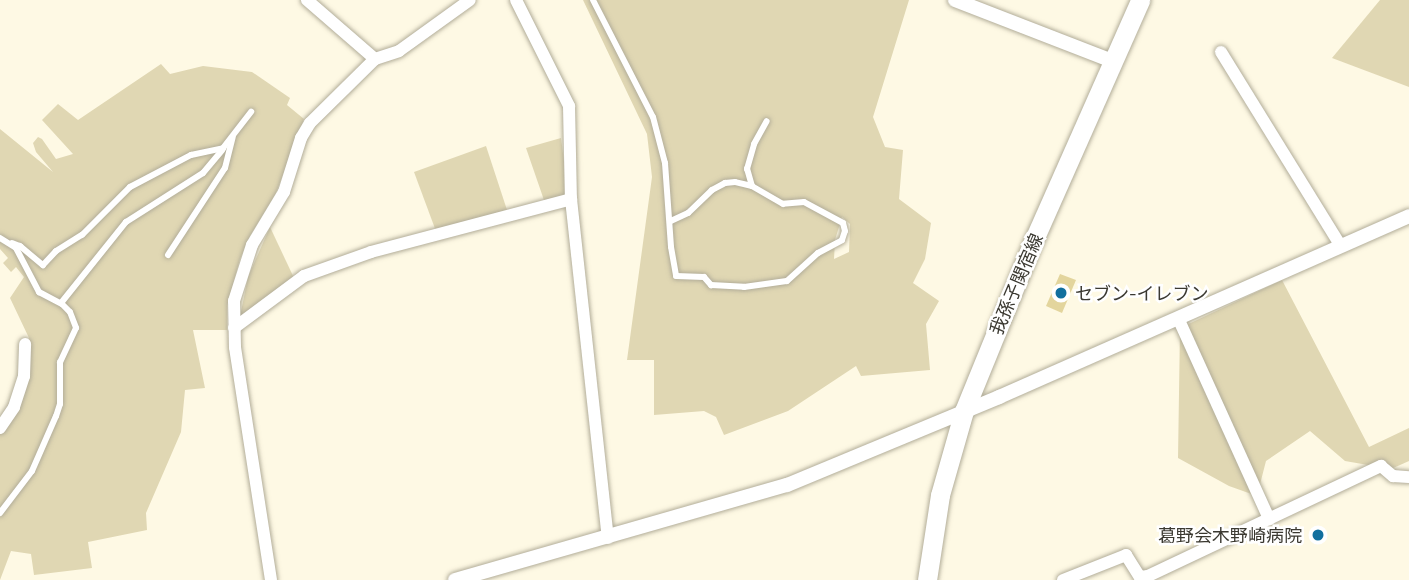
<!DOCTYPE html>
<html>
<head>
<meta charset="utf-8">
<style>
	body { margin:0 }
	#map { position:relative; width:1409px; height:580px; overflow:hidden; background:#fef9e4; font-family:Commissioner,"Noto Sans JP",sans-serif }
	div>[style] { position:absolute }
	.green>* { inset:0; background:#e0d7b3 }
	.building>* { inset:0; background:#e3d59d }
	.roads { filter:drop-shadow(0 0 2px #b2ad99) drop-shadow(0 0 2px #b2ad99) }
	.service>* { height:6px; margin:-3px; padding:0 3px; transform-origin:3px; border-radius:3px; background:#fff }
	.minor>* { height:12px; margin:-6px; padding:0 6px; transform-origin:6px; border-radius:6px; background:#fff }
	.tertiary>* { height:14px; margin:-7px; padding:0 7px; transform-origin:7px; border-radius:7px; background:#fff }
	.primary>* { height:19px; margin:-9.5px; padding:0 9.5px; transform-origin:9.5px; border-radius:9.5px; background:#fff }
	.dots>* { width:19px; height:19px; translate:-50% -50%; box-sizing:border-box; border:4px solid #fff; border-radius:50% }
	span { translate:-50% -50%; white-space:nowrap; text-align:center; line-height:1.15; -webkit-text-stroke:5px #fff; paint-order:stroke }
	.street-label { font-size:18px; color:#3b3931 }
	.poi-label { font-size:18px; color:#3b3931 }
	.left { translate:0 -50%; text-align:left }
	.right { translate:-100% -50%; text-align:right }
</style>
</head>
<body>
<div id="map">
	<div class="green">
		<i style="clip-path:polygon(evenodd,583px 0,909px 0,873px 117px,885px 147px,903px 150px,899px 199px,931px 223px,925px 259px,913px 283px,939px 301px,926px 324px,930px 370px,861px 376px,856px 366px,788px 411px,724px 435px,716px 417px,704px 411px,654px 415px,654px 360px,627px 360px,652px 177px,647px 134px,583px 0,842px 217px,850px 224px,849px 252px,834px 259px,835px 240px,842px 217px)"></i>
		<i style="clip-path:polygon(1380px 0,1409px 0,1409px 87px,1332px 58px)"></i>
		<i style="clip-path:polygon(161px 64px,170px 74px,203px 66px,252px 72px,290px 98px,287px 105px,304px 119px,276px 193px,250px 236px,240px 259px,227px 306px,227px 330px,193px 330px,205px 388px,185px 390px,181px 432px,146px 513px,147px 530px,88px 542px,92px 568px,34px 575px,31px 554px,11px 551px,0 580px,0 432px,30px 350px,29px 338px,10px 298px,24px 277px,16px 267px,11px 272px,3px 263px,8px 258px,0 249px,0 129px,53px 172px,36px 152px,33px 143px,38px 137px,42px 139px,56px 159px,73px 154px,42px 120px,58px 104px,78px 120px)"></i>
		<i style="clip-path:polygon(561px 138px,568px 192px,567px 196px,545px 203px,526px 148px)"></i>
		<i style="clip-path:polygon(486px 146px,508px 213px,437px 234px,414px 172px)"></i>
		<i style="clip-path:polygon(270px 227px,294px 278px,239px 322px,248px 277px)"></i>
		<i style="clip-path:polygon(1282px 280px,1369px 447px,1409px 428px,1409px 461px,1391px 469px,1345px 461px,1310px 431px,1266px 461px,1257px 496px,1229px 486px,1178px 458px,1180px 328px)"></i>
	</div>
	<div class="building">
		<i style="clip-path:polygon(1060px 274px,1076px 280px,1062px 313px,1046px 306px)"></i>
	</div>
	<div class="roads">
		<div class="service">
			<i style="left:593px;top:0;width:131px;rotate:62.9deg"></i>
			<i style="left:653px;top:117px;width:48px;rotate:75.4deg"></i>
			<i style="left:665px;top:163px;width:84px;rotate:85.9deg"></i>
			<i style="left:671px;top:247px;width:29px;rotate:80deg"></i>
			<i style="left:676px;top:276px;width:28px;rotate:2deg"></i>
			<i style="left:704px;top:277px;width:11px;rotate:49deg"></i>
			<i style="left:711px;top:285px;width:33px;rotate:3deg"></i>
			<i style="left:744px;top:287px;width:43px;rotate:-7.9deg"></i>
			<i style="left:787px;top:281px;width:42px;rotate:-42.1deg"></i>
			<i style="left:818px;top:253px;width:27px;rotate:-28deg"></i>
			<i style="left:842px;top:240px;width:9px;rotate:-72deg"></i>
			<i style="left:845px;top:231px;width:8px;rotate:-104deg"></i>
			<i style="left:843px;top:223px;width:44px;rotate:-151.7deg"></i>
			<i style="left:804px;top:202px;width:21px;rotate:175deg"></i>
			<i style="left:783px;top:204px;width:36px;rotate:-150deg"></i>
			<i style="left:752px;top:186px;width:17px;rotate:-167deg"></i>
			<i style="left:735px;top:182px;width:10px;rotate:174deg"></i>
			<i style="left:725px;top:183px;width:15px;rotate:152deg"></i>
			<i style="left:712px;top:190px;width:33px;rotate:136deg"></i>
			<i style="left:688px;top:213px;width:19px;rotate:155deg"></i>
			<i style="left:752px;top:186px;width:18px;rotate:-106deg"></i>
			<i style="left:747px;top:169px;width:26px;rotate:-74deg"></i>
			<i style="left:754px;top:144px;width:26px;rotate:-61deg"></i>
			<i style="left:0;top:238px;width:19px;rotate:32deg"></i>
			<i style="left:16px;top:248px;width:50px;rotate:62.4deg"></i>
			<i style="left:39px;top:292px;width:26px;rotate:28deg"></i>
			<i style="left:62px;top:304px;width:11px;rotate:45deg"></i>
			<i style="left:70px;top:312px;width:17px;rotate:69deg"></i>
			<i style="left:76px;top:328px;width:38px;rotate:115deg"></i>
			<i style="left:60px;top:362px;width:42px;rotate:90deg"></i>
			<i style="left:60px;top:404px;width:13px;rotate:108deg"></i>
			<i style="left:56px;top:416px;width:60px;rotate:113.6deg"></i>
			<i style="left:32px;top:471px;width:53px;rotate:127.3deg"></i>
			<i style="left:12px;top:243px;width:9px;rotate:21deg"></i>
			<i style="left:20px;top:246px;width:30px;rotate:40deg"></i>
			<i style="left:43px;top:265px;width:19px;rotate:-47deg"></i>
			<i style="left:56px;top:251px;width:31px;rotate:-32deg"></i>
			<i style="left:82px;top:235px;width:68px;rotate:-45deg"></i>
			<i style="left:130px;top:187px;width:69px;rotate:-27.7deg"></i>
			<i style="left:191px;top:155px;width:33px;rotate:-12deg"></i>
			<i style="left:223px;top:148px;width:46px;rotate:-52.1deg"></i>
			<i style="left:168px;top:255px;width:104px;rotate:-56.8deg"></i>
			<i style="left:225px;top:168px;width:32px;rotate:-76deg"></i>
			<i style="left:61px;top:303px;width:104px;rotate:-51.3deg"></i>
			<i style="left:126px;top:222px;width:91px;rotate:-32.5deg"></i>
			<i style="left:203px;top:173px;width:30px;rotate:-50deg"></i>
		</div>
		<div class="minor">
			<i style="left:516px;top:0;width:119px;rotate:63.4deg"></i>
			<i style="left:569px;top:106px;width:93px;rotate:88.8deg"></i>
			<i style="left:571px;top:199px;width:341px;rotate:83.8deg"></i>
			<i style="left:1221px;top:52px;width:228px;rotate:58.3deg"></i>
			<i style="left:375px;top:59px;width:25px;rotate:-18deg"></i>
			<i style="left:399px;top:51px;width:87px;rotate:-35.7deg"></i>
			<i style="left:1178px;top:318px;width:221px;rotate:65.6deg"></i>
			<i style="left:234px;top:328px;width:87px;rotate:-36.6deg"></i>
			<i style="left:304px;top:276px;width:71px;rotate:-19.7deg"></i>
			<i style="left:371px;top:252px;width:207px;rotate:-14.8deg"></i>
			<i style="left:0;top:428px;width:25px;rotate:-56deg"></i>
			<i style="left:14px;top:407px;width:33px;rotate:-72deg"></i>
			<i style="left:24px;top:376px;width:32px;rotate:-88deg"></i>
			<i style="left:271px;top:580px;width:236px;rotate:-98.8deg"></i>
			<i style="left:235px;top:347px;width:46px;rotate:-91.2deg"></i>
			<i style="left:234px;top:301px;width:59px;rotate:-72.2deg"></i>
			<i style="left:252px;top:245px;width:62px;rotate:-58.9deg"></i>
			<i style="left:284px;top:192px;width:57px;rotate:-72.5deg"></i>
			<i style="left:301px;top:138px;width:17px;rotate:-59deg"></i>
			<i style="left:310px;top:123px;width:91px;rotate:-44.6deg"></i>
			<i style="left:375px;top:59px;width:90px;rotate:-139.1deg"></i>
			<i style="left:1063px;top:580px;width:68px;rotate:-21.6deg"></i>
			<i style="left:1126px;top:555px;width:26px;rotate:58deg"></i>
			<i style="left:1140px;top:577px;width:8px;rotate:-7deg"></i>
			<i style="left:1148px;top:576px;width:258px;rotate:-25.3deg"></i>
			<i style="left:1381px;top:466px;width:16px;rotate:40deg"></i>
			<i style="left:1393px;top:476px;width:16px;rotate:4deg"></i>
		</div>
		<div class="tertiary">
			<i style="left:955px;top:0;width:168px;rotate:21.2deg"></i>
			<i style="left:455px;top:580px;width:345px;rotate:-16deg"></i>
			<i style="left:787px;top:485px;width:230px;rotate:-22.5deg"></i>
			<i style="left:999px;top:397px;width:448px;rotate:-23.8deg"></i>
		</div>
		<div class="primary">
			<i style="left:927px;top:580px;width:86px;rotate:-81.3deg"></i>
			<i style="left:940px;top:495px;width:87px;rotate:-74.1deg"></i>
			<i style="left:964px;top:411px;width:183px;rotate:-67.8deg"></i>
			<i style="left:1033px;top:242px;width:265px;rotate:-66.1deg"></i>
		</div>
	</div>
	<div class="dots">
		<i style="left:1061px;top:293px;background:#116f9e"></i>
		<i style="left:1318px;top:535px;background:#116f9e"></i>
	</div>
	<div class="street-label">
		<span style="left:1016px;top:284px;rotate:-67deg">我孫子関宿線</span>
	</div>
	<div class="poi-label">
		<span class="left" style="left:1075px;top:293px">セブン-イレブン</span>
		<span class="right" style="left:1302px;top:535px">葛野会木野崎病院</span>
	</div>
</div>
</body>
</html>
